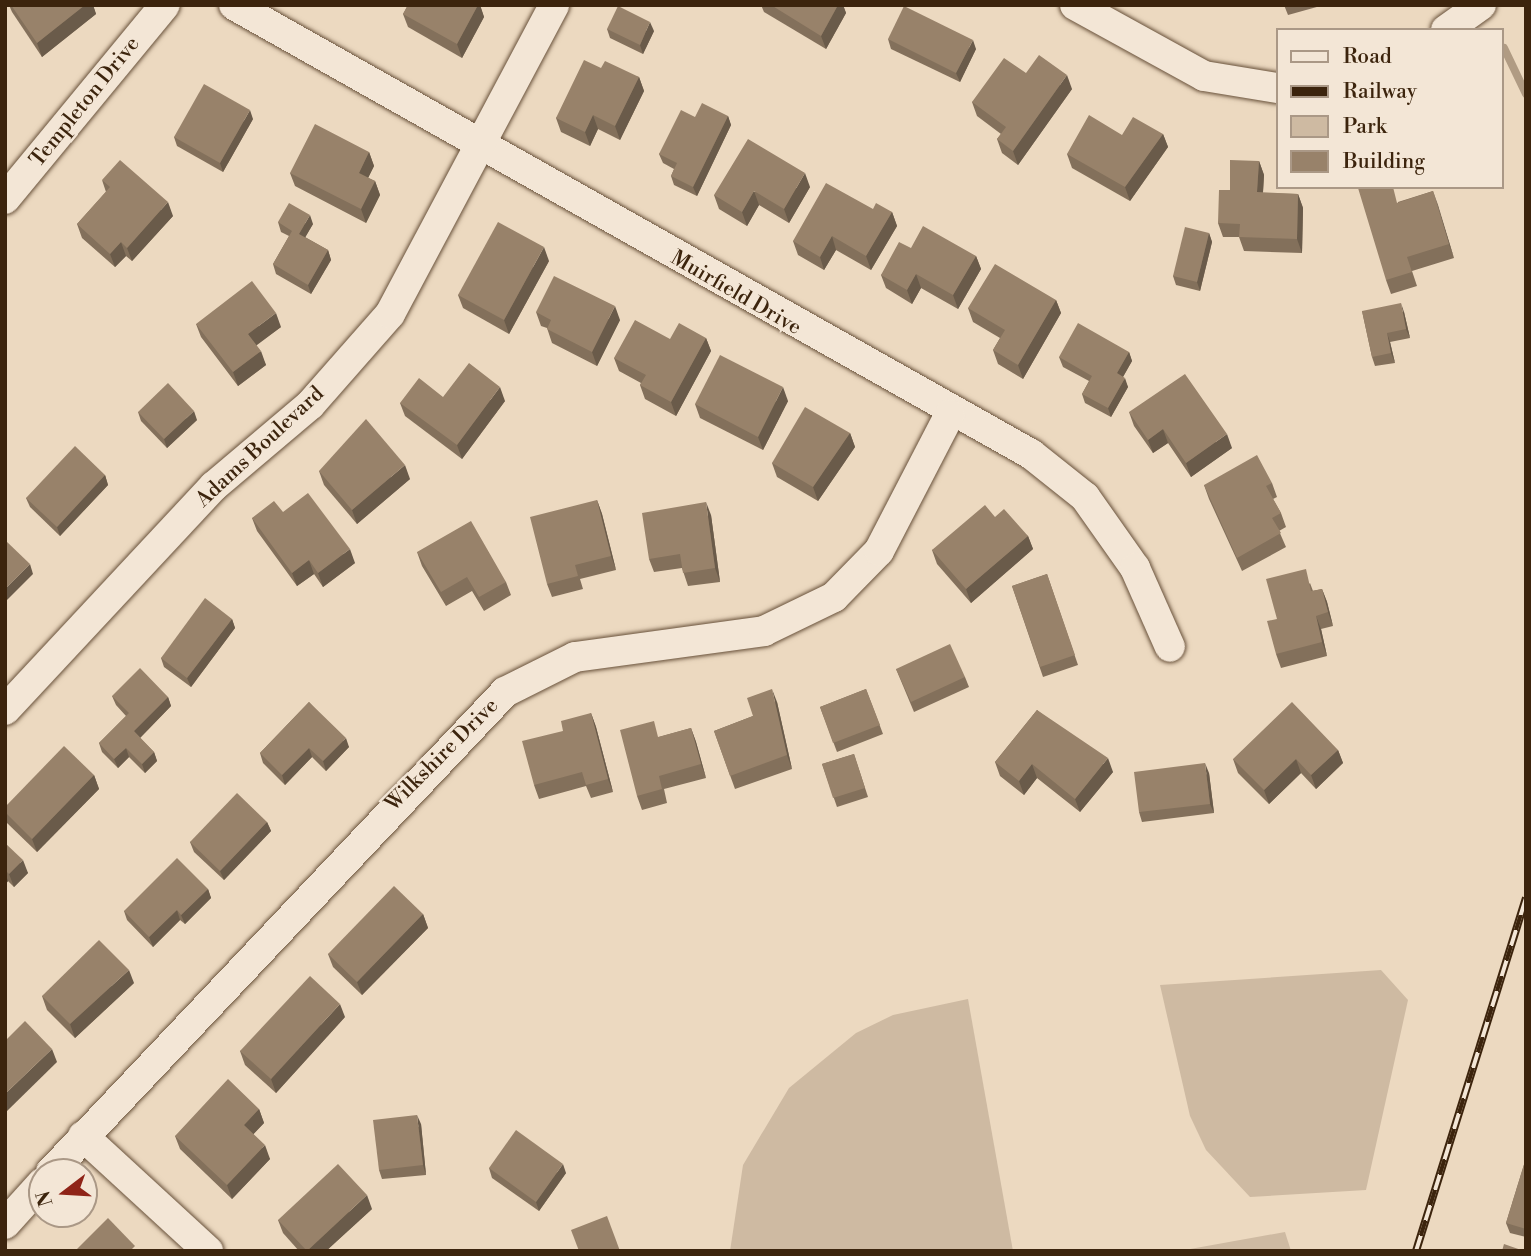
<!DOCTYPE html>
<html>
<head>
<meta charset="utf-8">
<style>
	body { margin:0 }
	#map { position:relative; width:1531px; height:1256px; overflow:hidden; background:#ecd9c0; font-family:"Libre Bodoni",serif }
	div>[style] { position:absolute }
	.green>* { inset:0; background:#cebaa2 }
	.stream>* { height:8px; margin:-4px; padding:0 4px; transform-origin:4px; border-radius:4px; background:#b09b83 }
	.roads { filter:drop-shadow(0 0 2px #68513a) drop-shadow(0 0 2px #68513a) }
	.minor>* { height:30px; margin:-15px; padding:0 15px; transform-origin:15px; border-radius:15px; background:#f3e6d6 }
	.rail>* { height:8px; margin-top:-4px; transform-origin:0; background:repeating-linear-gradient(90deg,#f3e6d6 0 16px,#3c240d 0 32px); box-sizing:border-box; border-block:2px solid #3c240d }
	.wall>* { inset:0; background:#83705b }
	.shaded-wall>* { inset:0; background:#6a5b4a }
	.building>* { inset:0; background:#98826a }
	span { translate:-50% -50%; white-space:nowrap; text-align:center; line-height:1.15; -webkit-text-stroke:5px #f3e6d6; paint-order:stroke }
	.street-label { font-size:21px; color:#3c240d }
	.frame { position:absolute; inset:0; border:7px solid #3c240d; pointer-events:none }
	.legend { position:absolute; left:1276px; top:28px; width:228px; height:161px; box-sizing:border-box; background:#f3e6d6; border:2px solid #aa9886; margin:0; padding:9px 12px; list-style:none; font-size:21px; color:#3c240d }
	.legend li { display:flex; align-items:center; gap:14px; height:35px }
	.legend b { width:35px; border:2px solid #aa9886 }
	.north { position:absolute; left:28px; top:1158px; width:70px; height:70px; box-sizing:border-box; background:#f3e6d6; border:2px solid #aa9886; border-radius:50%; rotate:253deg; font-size:19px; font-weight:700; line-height:28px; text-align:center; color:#3c240d }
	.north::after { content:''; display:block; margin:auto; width:24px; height:32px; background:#8f2418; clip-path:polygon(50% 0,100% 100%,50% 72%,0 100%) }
</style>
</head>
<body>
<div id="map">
	<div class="green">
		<i style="clip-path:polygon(1381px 970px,1408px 1000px,1366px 1190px,1250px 1197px,1206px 1150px,1190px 1116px,1160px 985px)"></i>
		<i style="clip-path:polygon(968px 999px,1013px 1251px,730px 1251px,743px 1165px,789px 1088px,856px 1033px,893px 1015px)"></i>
		<i style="clip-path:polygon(1285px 1232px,1291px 1251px,1179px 1251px)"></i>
	</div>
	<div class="stream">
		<i style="left:1504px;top:48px;width:51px;rotate:64.4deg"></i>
	</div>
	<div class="roads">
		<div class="minor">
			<i style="left:234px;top:5px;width:915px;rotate:29.4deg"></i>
			<i style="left:1031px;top:454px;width:69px;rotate:38.5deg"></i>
			<i style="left:1085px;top:497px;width:87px;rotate:54.8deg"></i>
			<i style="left:1135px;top:568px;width:86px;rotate:66.1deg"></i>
			<i style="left:1075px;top:5px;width:147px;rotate:28.8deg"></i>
			<i style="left:1204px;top:76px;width:74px;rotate:9.3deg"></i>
			<i style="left:1446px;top:30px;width:43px;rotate:-35.5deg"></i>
			<i style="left:5px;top:199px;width:251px;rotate:-50.5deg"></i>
			<i style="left:5px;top:710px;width:306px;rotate:-47deg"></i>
			<i style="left:214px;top:486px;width:126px;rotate:-40.2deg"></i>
			<i style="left:310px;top:405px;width:121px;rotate:-48.7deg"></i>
			<i style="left:390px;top:314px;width:350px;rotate:-62deg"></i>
			<i style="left:83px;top:1136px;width:170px;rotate:42.6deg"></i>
			<i style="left:51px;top:1172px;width:661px;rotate:-46.59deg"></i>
			<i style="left:505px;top:692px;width:78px;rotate:-26.6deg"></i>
			<i style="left:575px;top:657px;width:191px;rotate:-7.8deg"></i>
			<i style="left:764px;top:631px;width:78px;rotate:-25.9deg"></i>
			<i style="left:834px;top:597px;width:64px;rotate:-45.6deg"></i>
			<i style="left:879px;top:551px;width:154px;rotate:-62.6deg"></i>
			<i style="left:5px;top:1224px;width:55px;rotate:-47.9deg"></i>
		</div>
	</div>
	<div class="rail">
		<i style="left:1416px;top:1251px;width:370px;rotate:-72.7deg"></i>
	</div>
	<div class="wall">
		<i style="clip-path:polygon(9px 5px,93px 5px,96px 14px,42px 57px,12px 12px)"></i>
		<i style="clip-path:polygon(408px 5px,480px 5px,484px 17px,462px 58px,408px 27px,403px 14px)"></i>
		<i style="clip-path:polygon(761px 5px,843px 5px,846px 13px,826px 49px,764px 12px)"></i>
		<i style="clip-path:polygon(1284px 5px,1324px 5px,1288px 15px)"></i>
		<i style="clip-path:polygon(607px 29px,654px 31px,643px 54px,610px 38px)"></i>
		<i style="clip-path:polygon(888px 39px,976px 49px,960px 82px,891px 49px)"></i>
		<i style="clip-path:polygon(601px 68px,639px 77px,644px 91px,620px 140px,598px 129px,590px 146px,561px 132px,556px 118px)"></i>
		<i style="clip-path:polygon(1026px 73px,1072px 89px,1018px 165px,1002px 153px,997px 139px,1001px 134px,977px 116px,972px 102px)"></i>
		<i style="clip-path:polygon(728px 116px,731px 125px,697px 196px,674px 185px,671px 176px,674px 169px,663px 163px,659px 154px,695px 117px)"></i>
		<i style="clip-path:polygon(253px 119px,223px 172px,177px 146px,174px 137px)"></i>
		<i style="clip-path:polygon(1163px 134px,1168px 147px,1130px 201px,1072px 168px,1067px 154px,1122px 135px)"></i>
		<i style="clip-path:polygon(369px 152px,374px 166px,368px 178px,375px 181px,380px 195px,366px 223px,295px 186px,290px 173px)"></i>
		<i style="clip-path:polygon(1259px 161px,1264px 175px,1263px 193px,1298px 194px,1303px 208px,1302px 253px,1244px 251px,1239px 237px,1223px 237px,1218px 223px,1230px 190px)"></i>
		<i style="clip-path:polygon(102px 180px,173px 216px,132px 261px,126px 256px,115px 267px,82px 238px,77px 224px,106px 192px)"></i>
		<i style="clip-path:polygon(810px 187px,789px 223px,759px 205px,747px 226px,719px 209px,714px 195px)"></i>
		<i style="clip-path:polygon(1433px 191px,1454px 258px,1412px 271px,1417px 286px,1391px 294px,1386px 280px,1398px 202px)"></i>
		<i style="clip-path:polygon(873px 209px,892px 212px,897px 226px,871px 270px,836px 250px,824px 270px,798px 255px,793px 241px)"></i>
		<i style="clip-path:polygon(278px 222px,313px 224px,305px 237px,328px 250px,331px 260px,311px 294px,276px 274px,273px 264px,289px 236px,281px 232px)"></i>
		<i style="clip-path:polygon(1209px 233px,1212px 242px,1200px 291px,1176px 285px,1173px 276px)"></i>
		<i style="clip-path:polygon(911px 248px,976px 256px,981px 269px,958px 309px,921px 288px,912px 304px,886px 288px,881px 275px)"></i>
		<i style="clip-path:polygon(549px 261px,509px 334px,463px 308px,458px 295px)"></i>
		<i style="clip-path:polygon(1056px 300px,1061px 313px,1023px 379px,998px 364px,993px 350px,1000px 338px,973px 322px,968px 308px)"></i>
		<i style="clip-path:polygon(1362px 311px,1404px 312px,1410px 338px,1390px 342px,1395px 363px,1375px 366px,1372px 357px)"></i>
		<i style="clip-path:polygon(536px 312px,620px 320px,597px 366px,552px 343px,547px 328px,541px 326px)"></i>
		<i style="clip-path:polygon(196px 324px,281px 327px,256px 345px,266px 365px,238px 386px,201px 337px)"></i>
		<i style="clip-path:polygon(706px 338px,711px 351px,676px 416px,645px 399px,640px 385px,641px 383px,619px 371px,614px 358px,670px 339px)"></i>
		<i style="clip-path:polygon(1129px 352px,1132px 361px,1123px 377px,1128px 387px,1111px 417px,1085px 403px,1082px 394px,1089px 381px,1063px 367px,1059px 357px)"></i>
		<i style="clip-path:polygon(443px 397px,505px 401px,462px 459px,405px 416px,400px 403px)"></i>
		<i style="clip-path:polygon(788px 401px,763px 450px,700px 418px,695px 404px)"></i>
		<i style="clip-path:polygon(138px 412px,197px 420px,167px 448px,141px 421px)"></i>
		<i style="clip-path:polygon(1129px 412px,1232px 448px,1191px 477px,1168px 443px,1153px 453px,1134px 426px)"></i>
		<i style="clip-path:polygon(850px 433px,855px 447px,818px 501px,777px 477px,772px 463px)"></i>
		<i style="clip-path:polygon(319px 471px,410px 479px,357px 524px,324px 485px)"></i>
		<i style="clip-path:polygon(105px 475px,108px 485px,60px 536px,30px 507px,26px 498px)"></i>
		<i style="clip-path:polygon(1272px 483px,1277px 497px,1273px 499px,1281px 513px,1286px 527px,1279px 531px,1286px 547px,1242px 571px,1209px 499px,1204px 485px)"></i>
		<i style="clip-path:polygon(597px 500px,602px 514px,616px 570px,580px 579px,583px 589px,552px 597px,547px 584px)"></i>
		<i style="clip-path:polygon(283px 512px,355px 563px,323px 587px,314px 574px,297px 586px,257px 531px,252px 518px)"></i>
		<i style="clip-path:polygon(711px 515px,720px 582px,688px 586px,682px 568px,654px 572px,649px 559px)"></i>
		<i style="clip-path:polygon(995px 517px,1028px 536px,1033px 549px,971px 603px,937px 564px,932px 550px)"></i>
		<i style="clip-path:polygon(417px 552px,506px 582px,511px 595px,484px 611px,472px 591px,446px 606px,422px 566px)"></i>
		<i style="clip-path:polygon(1047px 574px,1078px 665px,1043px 677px,1012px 586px)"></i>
		<i style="clip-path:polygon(1310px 583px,1313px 591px,1322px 589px,1327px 602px,1333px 626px,1321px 629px,1327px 656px,1281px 668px,1276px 654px,1277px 619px)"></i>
		<i style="clip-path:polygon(232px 619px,235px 628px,191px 687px,164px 667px,161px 658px)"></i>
		<i style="clip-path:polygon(896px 669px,965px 677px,969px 687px,914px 712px)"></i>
		<i style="clip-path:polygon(866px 689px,883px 734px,837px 752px,820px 707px)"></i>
		<i style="clip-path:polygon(112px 696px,168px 697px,171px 706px,140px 738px,154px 752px,157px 761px,145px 773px,129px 757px,118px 768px,102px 752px,99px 743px,126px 716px,116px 705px)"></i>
		<i style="clip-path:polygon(309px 702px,349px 747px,326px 771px,312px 757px,285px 785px,263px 763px,260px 753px)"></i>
		<i style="clip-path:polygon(777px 702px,792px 769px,735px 789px,714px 731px,753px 716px)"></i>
		<i style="clip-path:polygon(1037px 710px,1113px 772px,1080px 812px,1037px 778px,1024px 795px,1000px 776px,995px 762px)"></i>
		<i style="clip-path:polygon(591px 713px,596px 727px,613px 792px,591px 798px,586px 786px,539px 799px,534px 785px,563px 731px)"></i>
		<i style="clip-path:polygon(691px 728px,696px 742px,706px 778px,664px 789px,667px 803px,642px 810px,637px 796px,659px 737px)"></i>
		<i style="clip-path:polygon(1338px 750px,1343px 763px,1316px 789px,1301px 773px,1269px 804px,1238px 773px,1233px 759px)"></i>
		<i style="clip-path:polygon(854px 754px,868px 797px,837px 807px,822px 764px)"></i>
		<i style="clip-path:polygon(1209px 773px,1214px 813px,1142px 822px,1139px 812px)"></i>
		<i style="clip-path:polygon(94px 775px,99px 789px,37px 852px,7px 823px,5px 817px,5px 807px)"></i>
		<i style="clip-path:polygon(267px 822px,271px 831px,224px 880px,194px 852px,190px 842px)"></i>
		<i style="clip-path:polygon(5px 843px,28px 873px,14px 887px,8px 881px,5px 885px)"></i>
		<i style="clip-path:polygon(208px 889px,211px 898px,185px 924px,180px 920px,153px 947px,127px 920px,124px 911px)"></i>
		<i style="clip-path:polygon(423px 914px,428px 928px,362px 995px,333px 967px,328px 954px)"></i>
		<i style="clip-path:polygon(134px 983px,75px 1038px,47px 1010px,42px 996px)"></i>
		<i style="clip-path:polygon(345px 1017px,276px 1093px,245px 1065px,240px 1051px)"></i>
		<i style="clip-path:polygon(259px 1109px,264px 1123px,253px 1134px,270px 1159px,232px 1199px,180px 1149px,175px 1136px)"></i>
		<i style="clip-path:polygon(421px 1124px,426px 1175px,382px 1179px,379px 1170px)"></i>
		<i style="clip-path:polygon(1526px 1158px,1526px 1237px,1510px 1233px,1506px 1223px)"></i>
		<i style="clip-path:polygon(489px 1168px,566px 1173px,539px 1211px,492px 1178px)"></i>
		<i style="clip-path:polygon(372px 1209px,326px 1251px,299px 1251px,283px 1233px,278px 1220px)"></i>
	</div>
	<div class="shaded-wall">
		<i style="clip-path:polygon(85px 5px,93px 5px,96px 14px,42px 57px,37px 43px)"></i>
		<i style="clip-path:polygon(478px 5px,480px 5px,484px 17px,462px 58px,457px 44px)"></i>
		<i style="clip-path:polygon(838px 5px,843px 5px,846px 13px,826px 49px,821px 36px)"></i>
		<i style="clip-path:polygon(650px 22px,654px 31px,643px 54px,640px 45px)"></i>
		<i style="clip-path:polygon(973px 40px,976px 49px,960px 82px,956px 73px)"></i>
		<i style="clip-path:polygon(1067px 75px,1072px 89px,1018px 165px,1013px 151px)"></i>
		<i style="clip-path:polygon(639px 77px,644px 91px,620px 140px,615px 126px)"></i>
		<i style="clip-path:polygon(250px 110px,253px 119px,223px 172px,220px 163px)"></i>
		<i style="clip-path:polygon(593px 115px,598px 129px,590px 146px,585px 132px)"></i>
		<i style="clip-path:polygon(728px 116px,731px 125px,697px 196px,693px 187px)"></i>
		<i style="clip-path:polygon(1163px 134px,1168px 147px,1130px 201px,1125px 187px)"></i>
		<i style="clip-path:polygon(369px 152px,374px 166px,364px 186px,359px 173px)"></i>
		<i style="clip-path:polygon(1259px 161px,1264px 175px,1262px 206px,1257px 192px)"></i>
		<i style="clip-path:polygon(805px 173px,810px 187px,789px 223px,784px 209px)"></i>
		<i style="clip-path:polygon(375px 181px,380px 195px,366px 223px,361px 209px)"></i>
		<i style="clip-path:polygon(754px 191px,759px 205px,747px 226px,742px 212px)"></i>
		<i style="clip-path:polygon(1433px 191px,1438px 205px,1454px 258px,1449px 244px)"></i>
		<i style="clip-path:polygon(1298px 194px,1303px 208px,1302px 253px,1297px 239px)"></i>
		<i style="clip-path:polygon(168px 202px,173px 216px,132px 261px,127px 248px)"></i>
		<i style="clip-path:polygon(892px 212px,897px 226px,871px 270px,866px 256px)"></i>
		<i style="clip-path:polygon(310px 215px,313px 224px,302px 243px,299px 234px)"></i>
		<i style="clip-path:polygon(1209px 233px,1212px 242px,1200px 291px,1197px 282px)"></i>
		<i style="clip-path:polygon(832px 236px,836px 250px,824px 270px,820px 257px)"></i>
		<i style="clip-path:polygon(121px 242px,126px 256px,115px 267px,110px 254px)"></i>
		<i style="clip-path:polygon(544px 247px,549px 261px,509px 334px,504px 320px)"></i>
		<i style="clip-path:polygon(328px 250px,331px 260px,311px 294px,308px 285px)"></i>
		<i style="clip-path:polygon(976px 256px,981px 269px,958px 309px,953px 295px)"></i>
		<i style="clip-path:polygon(916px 274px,921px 288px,912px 304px,907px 290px)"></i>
		<i style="clip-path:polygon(1056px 300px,1061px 313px,1023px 379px,1018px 365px)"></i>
		<i style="clip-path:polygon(1401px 303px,1404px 312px,1410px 338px,1406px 329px)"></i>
		<i style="clip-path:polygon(615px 306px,620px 320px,597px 366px,592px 352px)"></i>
		<i style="clip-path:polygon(276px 313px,281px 327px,253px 348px,248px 334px)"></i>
		<i style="clip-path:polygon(1387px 333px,1390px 342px,1395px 363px,1391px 353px)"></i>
		<i style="clip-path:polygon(706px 338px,711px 351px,676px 416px,671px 402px)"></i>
		<i style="clip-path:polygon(261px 351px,266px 365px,238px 386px,233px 372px)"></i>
		<i style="clip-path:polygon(1129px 352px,1132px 361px,1120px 382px,1117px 373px)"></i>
		<i style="clip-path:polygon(1125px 378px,1128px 387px,1111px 417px,1108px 408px)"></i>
		<i style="clip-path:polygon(500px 387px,505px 401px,462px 459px,457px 445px)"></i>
		<i style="clip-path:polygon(783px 387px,788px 401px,763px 450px,758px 437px)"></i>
		<i style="clip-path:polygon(194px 411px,197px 420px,167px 448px,164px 439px)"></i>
		<i style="clip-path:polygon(1163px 429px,1168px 443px,1153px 453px,1148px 440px)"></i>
		<i style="clip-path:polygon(850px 433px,855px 447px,818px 501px,813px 487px)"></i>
		<i style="clip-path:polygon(1227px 434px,1232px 448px,1191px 477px,1186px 463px)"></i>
		<i style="clip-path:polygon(405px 465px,410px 479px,357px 524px,352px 510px)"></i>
		<i style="clip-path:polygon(105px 475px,108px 485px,60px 536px,57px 527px)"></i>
		<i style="clip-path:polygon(597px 500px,602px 514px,616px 570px,611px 556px)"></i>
		<i style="clip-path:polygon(706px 502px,711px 515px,720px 582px,715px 568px)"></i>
		<i style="clip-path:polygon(1028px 536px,1033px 549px,971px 603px,966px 589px)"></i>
		<i style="clip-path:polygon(350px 549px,355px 563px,323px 587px,318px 573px)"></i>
		<i style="clip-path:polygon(309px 560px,314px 574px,297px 586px,292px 573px)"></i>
		<i style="clip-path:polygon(30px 564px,33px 574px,5px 602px,5px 589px)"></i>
		<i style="clip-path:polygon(1322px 589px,1327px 602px,1333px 626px,1328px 612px)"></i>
		<i style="clip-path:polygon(1316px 616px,1321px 629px,1327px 656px,1322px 642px)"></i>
		<i style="clip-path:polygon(232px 619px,235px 628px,191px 687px,187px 678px)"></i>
		<i style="clip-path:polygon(772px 689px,777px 702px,792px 769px,787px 755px)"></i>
		<i style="clip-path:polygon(168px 697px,171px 706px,137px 741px,134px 731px)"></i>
		<i style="clip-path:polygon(591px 713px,596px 727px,613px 792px,608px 779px)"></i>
		<i style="clip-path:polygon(691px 728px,696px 742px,706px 778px,701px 764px)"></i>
		<i style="clip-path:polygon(346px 738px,349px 747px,326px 771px,323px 761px)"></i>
		<i style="clip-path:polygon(126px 748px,129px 757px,118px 768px,114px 759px)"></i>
		<i style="clip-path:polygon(309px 748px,312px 757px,285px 785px,282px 775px)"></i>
		<i style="clip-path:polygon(1338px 750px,1343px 763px,1316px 789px,1311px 775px)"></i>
		<i style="clip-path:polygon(154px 752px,157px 761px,145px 773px,142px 764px)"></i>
		<i style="clip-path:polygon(1108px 758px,1113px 772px,1080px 812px,1075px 799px)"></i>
		<i style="clip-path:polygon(1296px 759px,1301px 773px,1269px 804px,1264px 790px)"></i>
		<i style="clip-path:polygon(1205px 763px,1209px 773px,1214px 813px,1210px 804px)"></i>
		<i style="clip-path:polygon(1032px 764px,1037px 778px,1024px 795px,1019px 781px)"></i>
		<i style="clip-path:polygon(94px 775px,99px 789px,37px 852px,32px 839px)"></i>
		<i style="clip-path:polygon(267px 822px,271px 831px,224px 880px,220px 871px)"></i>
		<i style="clip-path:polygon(23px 860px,28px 873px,14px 887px,9px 874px)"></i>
		<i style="clip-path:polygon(5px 873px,8px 881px,5px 885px)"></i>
		<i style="clip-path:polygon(208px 889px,211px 898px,185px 924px,181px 915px)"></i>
		<i style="clip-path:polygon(177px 910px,180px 920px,153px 947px,149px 937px)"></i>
		<i style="clip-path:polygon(423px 914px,428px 928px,362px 995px,357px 982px)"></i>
		<i style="clip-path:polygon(129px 970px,134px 983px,75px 1038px,70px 1024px)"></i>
		<i style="clip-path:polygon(340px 1004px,345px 1017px,276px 1093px,271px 1079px)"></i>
		<i style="clip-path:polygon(52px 1049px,57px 1062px,5px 1113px,5px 1094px)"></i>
		<i style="clip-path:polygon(259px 1109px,264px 1123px,249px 1139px,244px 1125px)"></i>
		<i style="clip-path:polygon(417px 1115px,421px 1124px,426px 1175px,423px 1165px)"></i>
		<i style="clip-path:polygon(265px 1145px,270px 1159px,232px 1199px,227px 1185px)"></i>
		<i style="clip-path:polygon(563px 1164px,566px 1173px,539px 1211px,536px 1202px)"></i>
		<i style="clip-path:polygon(367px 1195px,372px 1209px,326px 1251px,307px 1251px)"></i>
	</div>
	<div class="building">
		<i style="clip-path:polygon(11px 5px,85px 5px,37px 43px)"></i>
		<i style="clip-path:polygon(408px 5px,478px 5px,457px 44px,403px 14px)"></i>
		<i style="clip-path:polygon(771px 5px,838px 5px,821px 36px)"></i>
		<i style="clip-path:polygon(618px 6px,650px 22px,640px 45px,607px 29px)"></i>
		<i style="clip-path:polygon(904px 6px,973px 40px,956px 73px,888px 39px)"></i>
		<i style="clip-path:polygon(1039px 55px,1067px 75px,1013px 151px,997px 139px,1006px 127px,972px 102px,1004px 58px,1026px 73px)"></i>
		<i style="clip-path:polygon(584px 60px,601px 68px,605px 61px,639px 77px,615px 126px,593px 115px,585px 132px,556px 118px)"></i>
		<i style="clip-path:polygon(204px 84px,250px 110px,220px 163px,174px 137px)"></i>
		<i style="clip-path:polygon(702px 103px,728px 116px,693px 187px,671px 176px,677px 163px,659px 154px,681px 110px,695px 117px)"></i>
		<i style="clip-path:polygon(1089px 115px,1122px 135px,1133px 117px,1163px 134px,1125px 187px,1067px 154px)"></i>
		<i style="clip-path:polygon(315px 124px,369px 152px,359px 173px,375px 181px,361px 209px,290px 173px)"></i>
		<i style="clip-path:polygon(748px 139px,805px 173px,784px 209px,754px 191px,742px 212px,714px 195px)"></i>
		<i style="clip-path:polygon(120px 160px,168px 202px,127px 248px,121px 242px,110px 254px,77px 224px,110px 187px,102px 180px)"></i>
		<i style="clip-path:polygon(1230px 160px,1259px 161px,1257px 192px,1298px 194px,1297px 239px,1239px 237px,1240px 224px,1218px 223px,1219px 190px,1230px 190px)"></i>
		<i style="clip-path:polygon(826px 183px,873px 209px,876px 203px,892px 212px,866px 256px,832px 236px,820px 257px,793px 241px)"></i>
		<i style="clip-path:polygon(1361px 187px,1393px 187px,1397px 203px,1433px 191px,1449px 244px,1407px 257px,1412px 272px,1386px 280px,1358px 188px)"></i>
		<i style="clip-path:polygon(289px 203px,310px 215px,299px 234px,328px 250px,308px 285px,273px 264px,292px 231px,278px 222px)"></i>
		<i style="clip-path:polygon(498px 222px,544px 247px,504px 320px,458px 295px)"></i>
		<i style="clip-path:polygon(923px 226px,976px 256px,953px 295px,916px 274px,907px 290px,881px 275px,899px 242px,911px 248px)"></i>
		<i style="clip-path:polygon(1185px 227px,1209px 233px,1197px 282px,1173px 276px)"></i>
		<i style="clip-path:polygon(995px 264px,1056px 300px,1018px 365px,993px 350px,1005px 330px,968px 308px)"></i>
		<i style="clip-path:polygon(554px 276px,615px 306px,592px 352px,547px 329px,551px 320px,536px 312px)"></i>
		<i style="clip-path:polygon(252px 281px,276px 313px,248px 334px,261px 351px,233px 372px,196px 324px)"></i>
		<i style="clip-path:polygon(1401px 303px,1406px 329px,1387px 333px,1391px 353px,1372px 357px,1362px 311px)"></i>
		<i style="clip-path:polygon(635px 320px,670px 339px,679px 323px,706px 338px,671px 402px,640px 385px,646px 375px,614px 358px)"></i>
		<i style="clip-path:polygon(1078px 323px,1129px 352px,1117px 373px,1125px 378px,1108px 408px,1082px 394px,1092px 376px,1059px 357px)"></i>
		<i style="clip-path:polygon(720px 355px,783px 387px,758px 437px,695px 404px)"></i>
		<i style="clip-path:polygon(469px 363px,500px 387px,457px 445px,400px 403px,419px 378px,443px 397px)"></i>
		<i style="clip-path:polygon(1185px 374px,1227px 434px,1186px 463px,1163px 429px,1148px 440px,1129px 412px)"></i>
		<i style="clip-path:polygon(168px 383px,194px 411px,164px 439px,138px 412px)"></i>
		<i style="clip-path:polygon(805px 407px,850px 433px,813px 487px,772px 463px)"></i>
		<i style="clip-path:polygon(366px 419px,405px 465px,352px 510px,319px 471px)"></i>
		<i style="clip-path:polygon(75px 446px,105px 475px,57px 527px,26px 498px)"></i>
		<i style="clip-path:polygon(1257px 455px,1272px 483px,1266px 486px,1281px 513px,1272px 518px,1281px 533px,1237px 558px,1204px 485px)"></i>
		<i style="clip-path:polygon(308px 493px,350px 549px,318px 573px,309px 560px,292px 573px,252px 518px,274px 501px,283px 512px)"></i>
		<i style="clip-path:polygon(597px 500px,611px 556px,575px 565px,578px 576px,547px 584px,530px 517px)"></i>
		<i style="clip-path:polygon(706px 502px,715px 568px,683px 573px,680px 554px,649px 559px,642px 513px)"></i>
		<i style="clip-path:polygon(985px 505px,995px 517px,1004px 509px,1028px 536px,966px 589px,932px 550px)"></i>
		<i style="clip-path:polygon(471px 521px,506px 582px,479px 597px,467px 577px,441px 592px,417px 552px)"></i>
		<i style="clip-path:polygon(5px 540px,30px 564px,5px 589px)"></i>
		<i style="clip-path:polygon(1306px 569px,1311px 591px,1322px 589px,1328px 612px,1316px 616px,1322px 642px,1276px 654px,1267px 621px,1277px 619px,1266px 579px)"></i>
		<i style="clip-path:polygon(1047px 574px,1075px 655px,1040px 667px,1012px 586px)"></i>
		<i style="clip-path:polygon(205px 598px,232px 619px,187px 678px,161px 658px)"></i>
		<i style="clip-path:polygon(950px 644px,965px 677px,911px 702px,896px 669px)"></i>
		<i style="clip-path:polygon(140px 668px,168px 697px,134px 731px,154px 752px,142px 764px,126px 748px,114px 759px,99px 743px,129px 713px,112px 696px)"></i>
		<i style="clip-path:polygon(772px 689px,787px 755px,730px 776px,714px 731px,753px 716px,747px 698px)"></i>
		<i style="clip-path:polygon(866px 689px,880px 725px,833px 743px,820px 707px)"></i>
		<i style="clip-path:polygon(309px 702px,346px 738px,323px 761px,309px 748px,282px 775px,260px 753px)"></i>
		<i style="clip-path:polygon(1292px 702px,1338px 750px,1311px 775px,1296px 759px,1264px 790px,1233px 759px)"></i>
		<i style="clip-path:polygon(1037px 710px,1108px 758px,1075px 799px,1032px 764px,1019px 781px,995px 762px)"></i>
		<i style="clip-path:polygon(591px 713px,608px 779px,586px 785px,582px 772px,534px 785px,522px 741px,563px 731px,561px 721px)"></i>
		<i style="clip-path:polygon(654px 721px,658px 737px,691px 728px,701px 764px,659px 776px,662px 789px,637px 796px,620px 730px)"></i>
		<i style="clip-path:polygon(64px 746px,94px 775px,32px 839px,5px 812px,5px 807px)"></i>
		<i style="clip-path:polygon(854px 754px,865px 788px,833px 798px,822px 764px)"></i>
		<i style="clip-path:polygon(1205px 763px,1210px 804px,1139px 812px,1134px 772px)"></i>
		<i style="clip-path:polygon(237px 793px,267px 822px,220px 871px,190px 842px)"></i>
		<i style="clip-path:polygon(5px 843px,23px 860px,9px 874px,5px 870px)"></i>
		<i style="clip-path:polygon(177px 858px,208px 889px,181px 915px,177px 910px,149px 937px,124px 911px)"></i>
		<i style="clip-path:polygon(394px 886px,423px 914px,357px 982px,328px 954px)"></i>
		<i style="clip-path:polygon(99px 940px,129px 970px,70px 1024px,42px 996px)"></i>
		<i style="clip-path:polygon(310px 976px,340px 1004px,271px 1079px,240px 1051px)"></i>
		<i style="clip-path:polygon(25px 1021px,52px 1049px,5px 1094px,5px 1041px)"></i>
		<i style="clip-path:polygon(228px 1079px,259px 1109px,244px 1125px,265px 1145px,227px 1185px,175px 1136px)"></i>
		<i style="clip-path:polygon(417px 1115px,423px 1165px,379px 1170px,373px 1120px)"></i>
		<i style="clip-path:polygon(516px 1130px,563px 1164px,536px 1202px,489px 1168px)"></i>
		<i style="clip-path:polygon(1526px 1158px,1526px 1229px,1506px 1223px)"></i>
		<i style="clip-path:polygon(338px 1164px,367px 1195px,307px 1251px,278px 1220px)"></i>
		<i style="clip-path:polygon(607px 1216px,620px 1251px,579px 1251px,571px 1230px)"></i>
		<i style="clip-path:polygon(108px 1218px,135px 1246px,130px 1251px,75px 1251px)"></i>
		<i style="clip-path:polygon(1504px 1244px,1524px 1251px,1502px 1251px)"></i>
	</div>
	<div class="street-label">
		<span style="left:85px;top:102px;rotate:-51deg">Templeton Drive</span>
		<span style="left:736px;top:293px;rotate:30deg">Muirfield Drive</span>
		<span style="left:260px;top:447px;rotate:-43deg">Adams Boulevard</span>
		<span style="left:442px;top:755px;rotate:-45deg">Wilkshire Drive</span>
	</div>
	<div class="frame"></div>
	<ul class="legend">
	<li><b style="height:9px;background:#f3e6d6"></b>Road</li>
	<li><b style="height:9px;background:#3c240d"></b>Railway</li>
	<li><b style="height:19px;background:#cebaa2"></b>Park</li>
	<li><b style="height:19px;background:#98826a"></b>Building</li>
	</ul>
	<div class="north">N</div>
</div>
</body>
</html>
